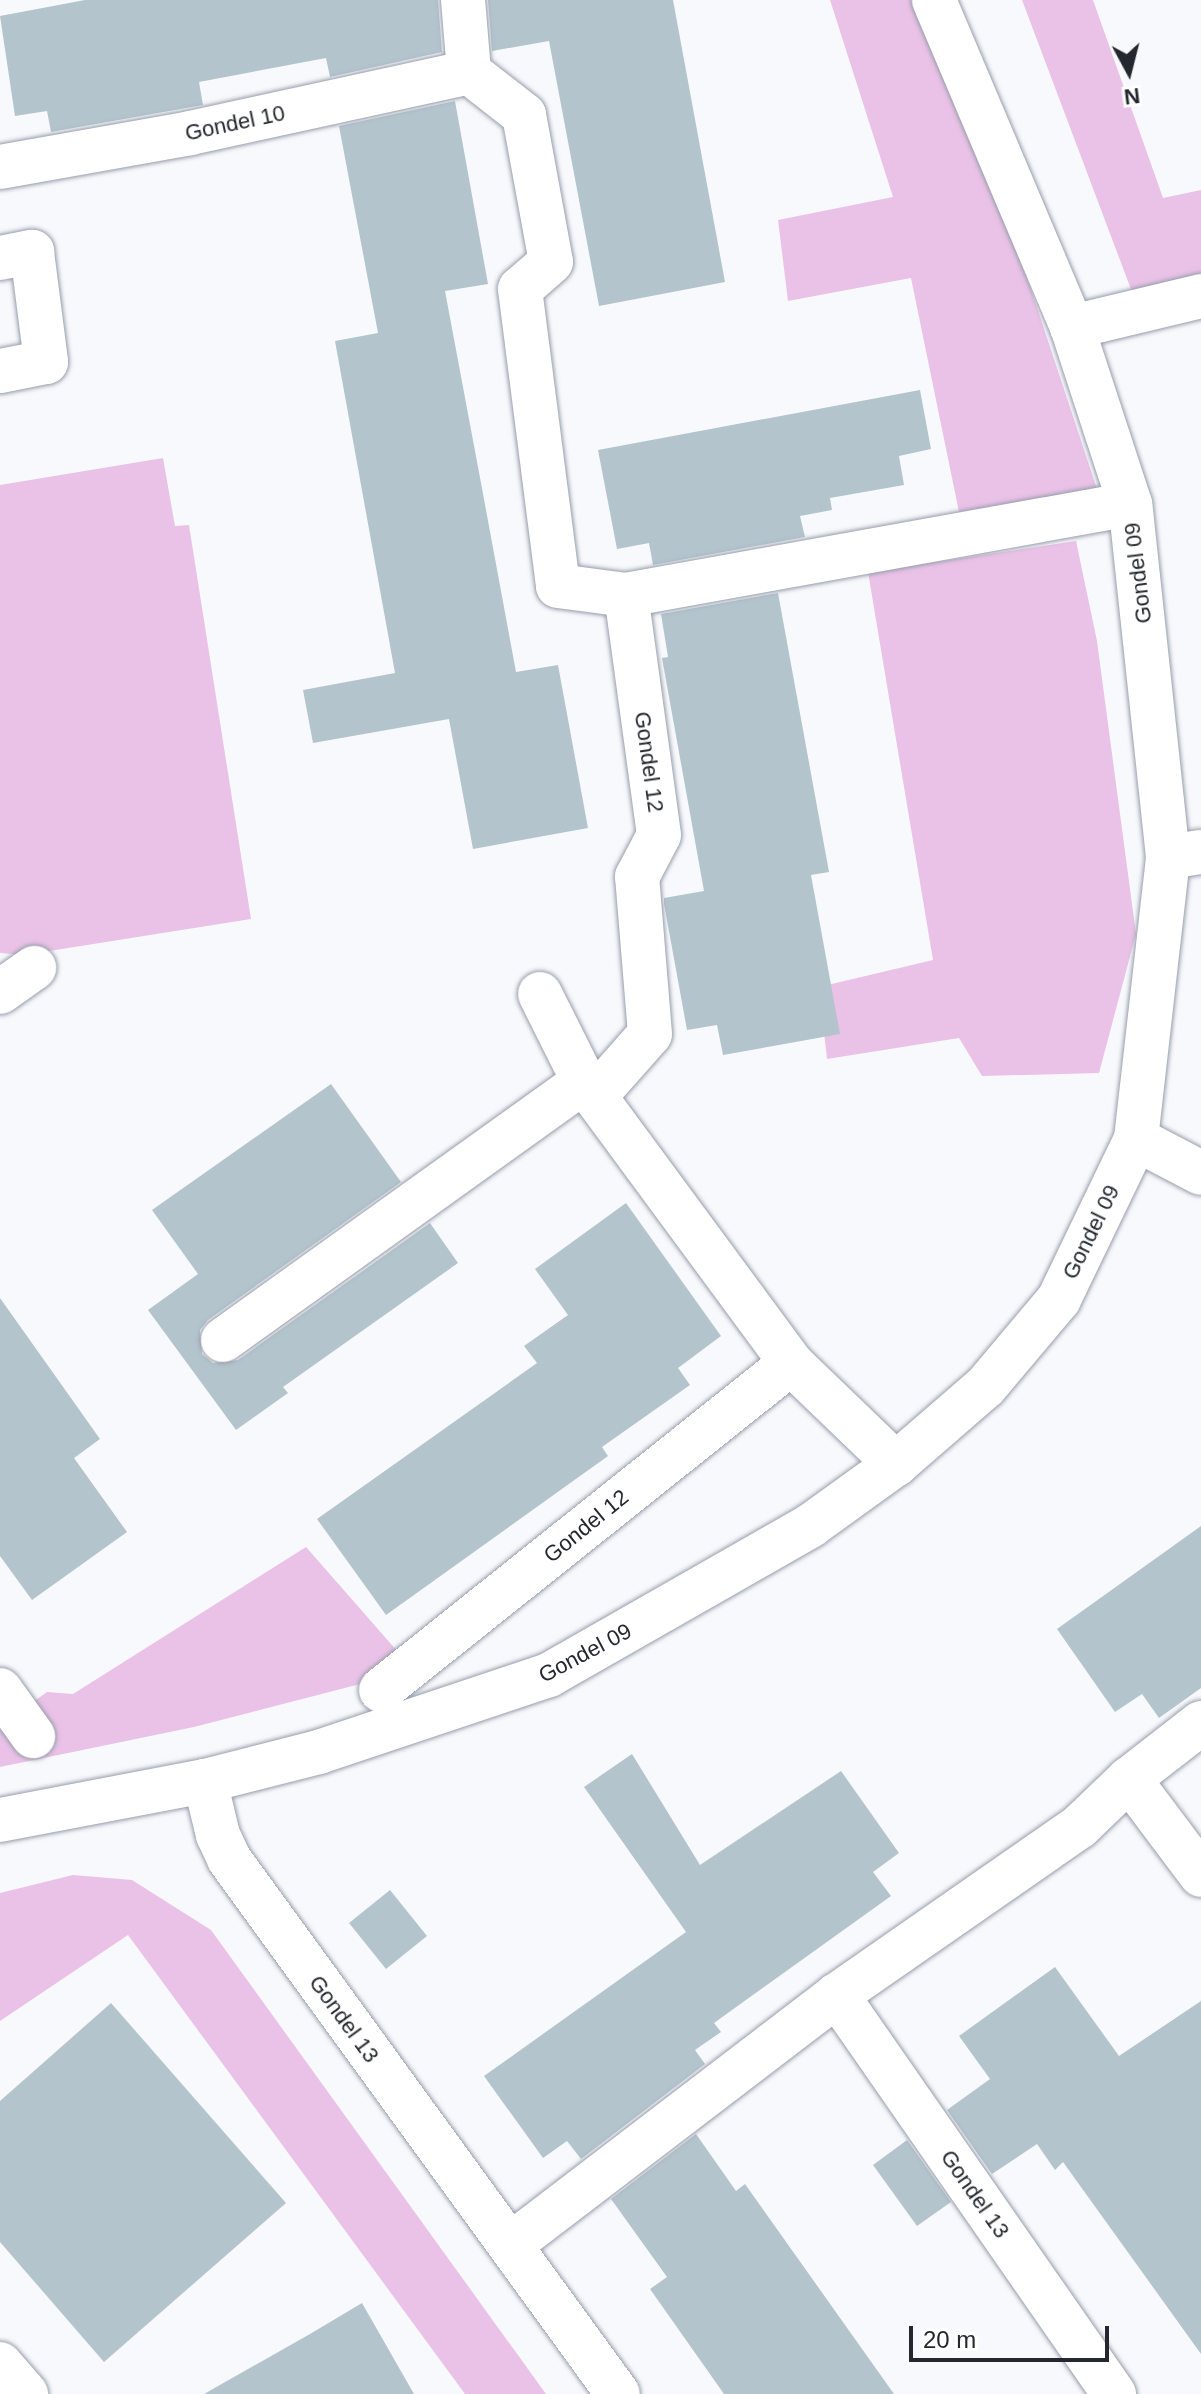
<!DOCTYPE html>
<html>
<head>
<meta charset="utf-8">
<style>
	body { margin:0 }
	#map { position:relative; width:1201px; height:2394px; overflow:hidden; background:#f8f9fc; font-family:Arial,sans-serif }
	div>[style] { position:absolute }
	.green>* { inset:0; background:#eac2e7 }
	.building>* { inset:0; background:#b3c4cd }
	.roads { filter:drop-shadow(0 0 2px #969dac) drop-shadow(0 0 2px #969dac) }
	.pedestrian>* { height:44px; margin:-22px; padding:0 22px; transform-origin:22px; border-radius:22px; background:#fff }
	.minor>* { height:44px; margin:-22px; padding:0 22px; transform-origin:22px; border-radius:22px; background:#fff }
	span { translate:-50% -50%; white-space:nowrap; text-align:center; line-height:1.15; -webkit-text-stroke:8px #fff; paint-order:stroke }
	.street-label { font-size:22px; color:#24272d }
	.north { position:absolute; left:1089px; top:32px; width:80px; height:80px; -webkit-text-stroke:6px #fff; paint-order:stroke; rotate:173deg; font-size:22px; font-weight:700; line-height:32px; text-align:center; color:#24272d }
	.north::after { content:''; display:block; margin:auto; width:28px; height:36px; background:#24272d; clip-path:polygon(50% 0,100% 100%,50% 72%,0 100%) }
	.scale { position:absolute; left:909px; top:2326px; width:200px; height:36px; box-sizing:border-box; border:4px solid #24272d; border-top:0; padding-left:10px; font-size:24px; line-height:28px; white-space:nowrap; color:#24272d; -webkit-text-stroke:6px #fff; paint-order:stroke }
</style>
</head>
<body>
<div id="map">
	<div class="green">
		<i style="clip-path:polygon(830px 0,922px 0,1009px 223px,1097px 489px,959px 512px,911px 278px,788px 301px,778px 220px,893px 197px)"></i>
		<i style="clip-path:polygon(1022px 0,1093px 0,1163px 198px,1201px 190px,1201px 284px,1135px 300px)"></i>
		<i style="clip-path:polygon(163px 458px,175px 526px,189px 525px,251px 919px,24px 955px,0 953px,0 485px)"></i>
		<i style="clip-path:polygon(1076px 541px,1097px 641px,1136px 934px,1099px 1073px,982px 1076px,959px 1038px,827px 1059px,819px 987px,933px 960px,868px 572px)"></i>
		<i style="clip-path:polygon(306px 1547px,405px 1660px,364px 1683px,194px 1727px,0 1767px,0 1726px,47px 1692px,73px 1694px)"></i>
		<i style="clip-path:polygon(73px 1875px,132px 1880px,211px 1930px,546px 2394px,465px 2394px,128px 1935px,0 2021px,0 1893px)"></i>
	</div>
	<div class="building">
		<i style="clip-path:polygon(85px 0,438px 0,442px 52px,330px 77px,326px 58px,199px 82px,203px 105px,51px 132px,47px 111px,15px 116px,0 16px)"></i>
		<i style="clip-path:polygon(488px 0,673px 0,725px 282px,599px 306px,549px 41px,492px 51px)"></i>
		<i style="clip-path:polygon(455px 101px,488px 284px,445px 291px,481px 483px,516px 672px,558px 665px,588px 828px,473px 849px,449px 719px,313px 743px,303px 690px,395px 673px,335px 341px,378px 333px,339px 126px)"></i>
		<i style="clip-path:polygon(920px 390px,931px 449px,899px 456px,904px 485px,830px 498px,832px 510px,800px 516px,805px 537px,653px 565px,649px 543px,617px 549px,598px 450px)"></i>
		<i style="clip-path:polygon(778px 593px,829px 872px,811px 875px,840px 1034px,723px 1055px,717px 1025px,687px 1030px,664px 904px,664px 898px,704px 891px,662px 658px,668px 657px,661px 614px)"></i>
		<i style="clip-path:polygon(331px 1084px,401px 1182px,208px 1320px,200px 1330px,202px 1354px,213px 1363px,238px 1360px,430px 1223px,458px 1263px,283px 1387px,288px 1393px,236px 1430px,148px 1310px,198px 1274px,152px 1210px)"></i>
		<i style="clip-path:polygon(626px 1203px,721px 1336px,678px 1368px,690px 1385px,602px 1447px,608px 1456px,386px 1615px,317px 1519px,537px 1363px,524px 1346px,568px 1315px,535px 1269px)"></i>
		<i style="clip-path:polygon(0 1298px,100px 1439px,74px 1458px,127px 1532px,32px 1600px,0 1556px)"></i>
		<i style="clip-path:polygon(1201px 1526px,1201px 1688px,1159px 1718px,1142px 1694px,1115px 1712px,1057px 1629px)"></i>
		<i style="clip-path:polygon(632px 1754px,700px 1865px,841px 1771px,899px 1853px,873px 1872px,891px 1896px,714px 2023px,721px 2032px,695px 2050px,705px 2064px,581px 2159px,567px 2141px,543px 2158px,484px 2076px,686px 1932px,584px 1787px)"></i>
		<i style="clip-path:polygon(390px 1890px,427px 1936px,386px 1969px,349px 1923px)"></i>
		<i style="clip-path:polygon(1055px 1967px,1119px 2056px,1201px 2001px,1201px 2354px,1063px 2162px,1055px 2170px,1037px 2144px,992px 2174px,947px 2110px,990px 2079px,959px 2036px)"></i>
		<i style="clip-path:polygon(111px 2003px,286px 2203px,104px 2362px,0 2242px,0 2101px)"></i>
		<i style="clip-path:polygon(696px 2134px,736px 2191px,745px 2184px,894px 2394px,724px 2394px,650px 2289px,667px 2277px,611px 2199px)"></i>
		<i style="clip-path:polygon(907px 2140px,951px 2202px,917px 2226px,873px 2165px)"></i>
		<i style="clip-path:polygon(362px 2303px,414px 2394px,204px 2394px,310px 2334px)"></i>
	</div>
	<div class="roads">
		<div class="pedestrian">
			<i style="left:463px;top:0;width:72px;rotate:85.2deg"></i>
			<i style="left:469px;top:72px;width:70px;rotate:38deg"></i>
			<i style="left:524px;top:115px;width:149px;rotate:79.6deg"></i>
			<i style="left:551px;top:262px;width:41px;rotate:138.9deg"></i>
			<i style="left:520px;top:289px;width:299px;rotate:82.7deg"></i>
			<i style="left:558px;top:586px;width:69px;rotate:7.5deg"></i>
			<i style="left:626px;top:595px;width:512px;rotate:-10.23deg"></i>
			<i style="left:0;top:167px;width:193px;rotate:-10.1deg"></i>
			<i style="left:190px;top:133px;width:286px;rotate:-12.3deg"></i>
			<i style="left:1168px;top:857px;width:33px;rotate:-9deg"></i>
			<i style="left:0;top:992px;width:42px;rotate:-35.2deg"></i>
			<i style="left:596px;top:1095px;width:81px;rotate:-48.5deg"></i>
			<i style="left:650px;top:1034px;width:158px;rotate:-94.7deg"></i>
			<i style="left:637px;top:877px;width:47px;rotate:-62.4deg"></i>
			<i style="left:659px;top:835px;width:242px;rotate:-97.8deg"></i>
			<i style="left:223px;top:1340px;width:444px;rotate:-35.6deg"></i>
			<i style="left:381px;top:1690px;width:524px;rotate:-38.57deg"></i>
			<i style="left:1129px;top:1779px;width:120px;rotate:53.1deg"></i>
			<i style="left:510px;top:2245px;width:412px;rotate:-37.4deg"></i>
		</div>
		<div class="minor">
			<i style="left:0;top:258px;width:33px;rotate:-11deg"></i>
			<i style="left:32px;top:252px;width:111px;rotate:82.7deg"></i>
			<i style="left:46px;top:362px;width:47px;rotate:168.9deg"></i>
			<i style="left:1072px;top:327px;width:133px;rotate:-13.5deg"></i>
			<i style="left:540px;top:994px;width:98px;rotate:63.4deg"></i>
			<i style="left:584px;top:1082px;width:349px;rotate:53.6deg"></i>
			<i style="left:791px;top:1363px;width:146px;rotate:43.9deg"></i>
			<i style="left:1136px;top:1139px;width:73px;rotate:27.6deg"></i>
			<i style="left:0;top:1690px;width:57px;rotate:54.3deg"></i>
			<i style="left:205px;top:1781px;width:56px;rotate:76.5deg"></i>
			<i style="left:218px;top:1835px;width:26px;rotate:65deg"></i>
			<i style="left:229px;top:1859px;width:661px;rotate:53.98deg"></i>
			<i style="left:0;top:1820px;width:209px;rotate:-10.8deg"></i>
			<i style="left:205px;top:1781px;width:118px;rotate:-14.3deg"></i>
			<i style="left:319px;top:1752px;width:243px;rotate:-18.5deg"></i>
			<i style="left:549px;top:1675px;width:301px;rotate:-29.7deg"></i>
			<i style="left:810px;top:1526px;width:106px;rotate:-35.8deg"></i>
			<i style="left:896px;top:1464px;width:118px;rotate:-40.9deg"></i>
			<i style="left:985px;top:1387px;width:115px;rotate:-49.9deg"></i>
			<i style="left:1059px;top:1299px;width:178px;rotate:-64.3deg"></i>
			<i style="left:1136px;top:1139px;width:284px;rotate:-83.5deg"></i>
			<i style="left:1168px;top:857px;width:355px;rotate:-96.1deg"></i>
			<i style="left:1130px;top:504px;width:186px;rotate:-108.1deg"></i>
			<i style="left:1072px;top:327px;width:355px;rotate:-112.9deg"></i>
			<i style="left:0;top:2364px;width:40px;rotate:49deg"></i>
			<i style="left:1114px;top:2394px;width:486px;rotate:-124.8deg"></i>
			<i style="left:837px;top:1995px;width:296px;rotate:-34.8deg"></i>
			<i style="left:1080px;top:1826px;width:68px;rotate:-43.8deg"></i>
			<i style="left:1129px;top:1779px;width:91px;rotate:-37.9deg"></i>
		</div>
	</div>
	<div class="street-label">
		<span style="left:235px;top:123px;rotate:-12deg">Gondel 10</span>
		<span style="left:1138px;top:573px;rotate:-97deg">Gondel 09</span>
		<span style="left:649px;top:762px;rotate:82deg">Gondel 12</span>
		<span style="left:1091px;top:1232px;rotate:-64deg">Gondel 09</span>
		<span style="left:586px;top:1526px;rotate:-39deg">Gondel 12</span>
		<span style="left:585px;top:1653px;rotate:-28deg">Gondel 09</span>
		<span style="left:344px;top:2019px;rotate:54deg">Gondel 13</span>
		<span style="left:975px;top:2194px;rotate:55deg">Gondel 13</span>
	</div>
	<div class="north">N</div>
	<div class="scale">20 m</div>
</div>
</body>
</html>
